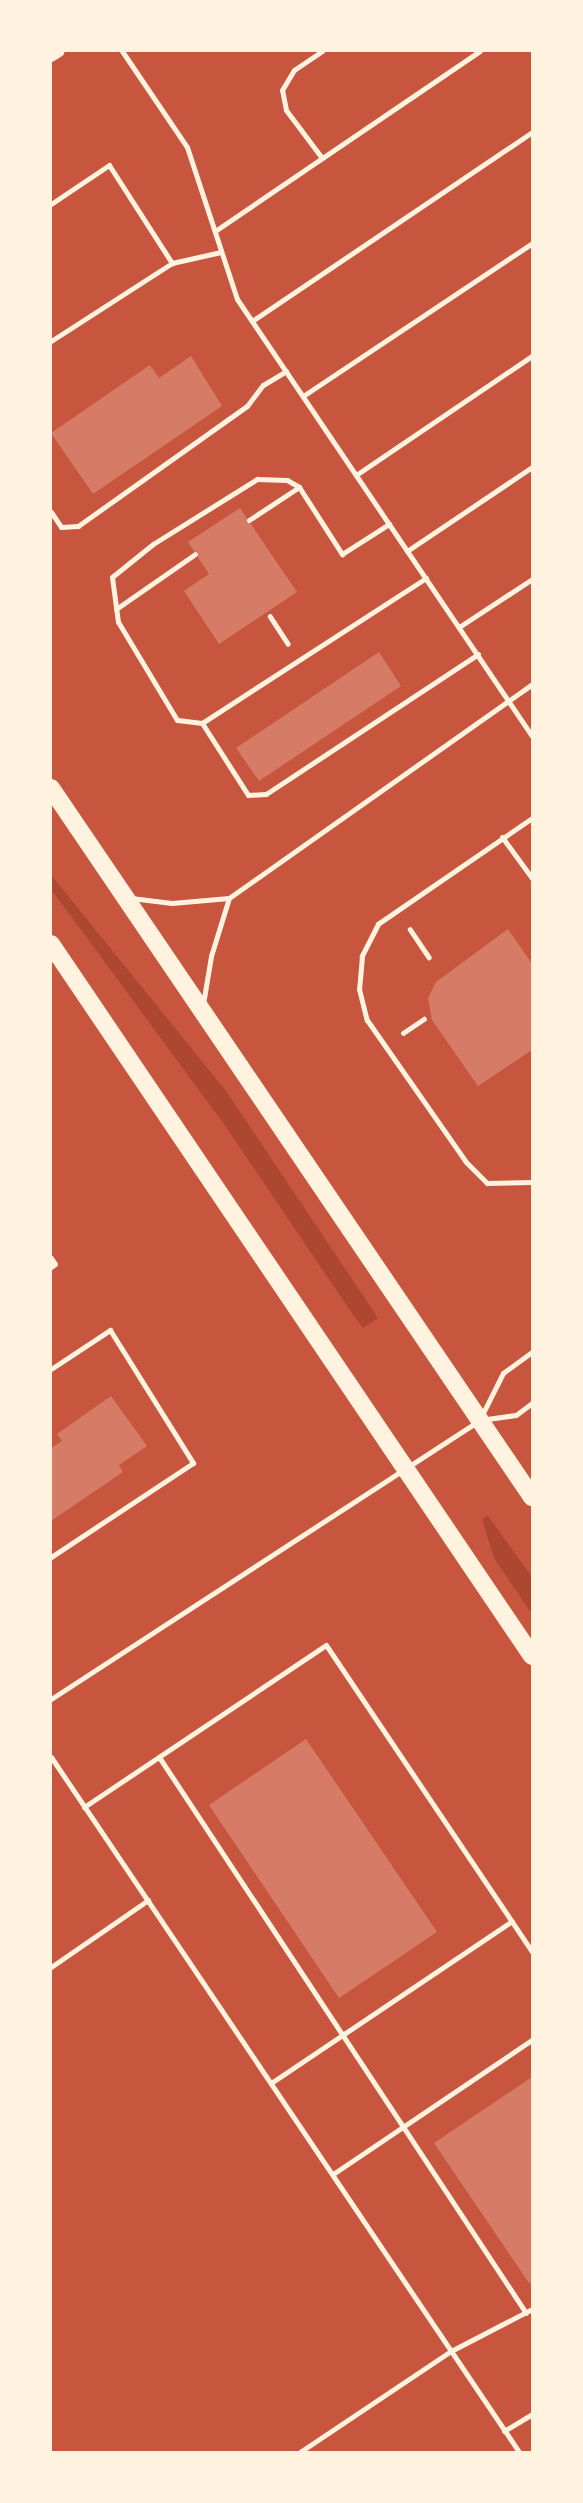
<!DOCTYPE html>
<html>
<head>
<meta charset="utf-8">
<style>
	body { margin:0 }
	#map { position:relative; width:583px; height:2503px; overflow:hidden; background:#c8553d; font-family:Ubuntu,sans-serif }
	div>[style] { position:absolute }
	.green>* { inset:0; background:#ae4732 }
	.building>* { inset:0; background:#d67c66 }
	.path>* { height:4.5px; margin:-2.25px; padding:0 2.25px; transform-origin:2.25px; border-radius:2.25px; background:#fff3e0 }
	.service>* { height:5px; margin:-2.5px; padding:0 2.5px; transform-origin:2.5px; border-radius:2.5px; background:#fff3e0 }
	.tertiary>* { height:12px; margin:-6px; padding:0 6px; transform-origin:6px; border-radius:6px; background:#fff3e0 }
	.primary>* { height:18px; margin:-9px; padding:0 9px; transform-origin:9px; border-radius:9px; background:#fff3e0 }
	span { translate:-50% -50%; white-space:nowrap; text-align:center; line-height:1.15; -webkit-text-stroke:7px #fff3e0; paint-order:stroke }
	.frame { position:absolute; inset:0; border:52px solid #fff3e0; pointer-events:none }
</style>
</head>
<body>
<div id="map">
	<div class="green">
		<i style="clip-path:polygon(51px 875px,226px 1091px,378px 1318px,363px 1328px,349px 1309px,226px 1127px,51px 889px)"></i>
		<i style="clip-path:polygon(488px 1516px,532px 1577px,532px 1614px,494px 1558px,482px 1519px)"></i>
	</div>
	<div class="building">
		<i style="clip-path:polygon(191px 356px,222px 406px,93px 494px,51px 433px,150px 365px,159px 378px)"></i>
		<i style="clip-path:polygon(240px 508px,297px 592px,219px 644px,184px 591px,209px 574px,188px 542px)"></i>
		<i style="clip-path:polygon(379px 652px,401px 686px,259px 781px,236px 748px)"></i>
		<i style="clip-path:polygon(508px 929px,532px 964px,532px 1050px,478px 1086px,432px 1020px,428px 998px,436px 982px)"></i>
		<i style="clip-path:polygon(111px 1396px,147px 1446px,119px 1465px,123px 1472px,51px 1521px,51px 1448px,62px 1441px,57px 1434px)"></i>
		<i style="clip-path:polygon(306px 1739px,437px 1932px,339px 1998px,209px 1805px)"></i>
		<i style="clip-path:polygon(532px 2077px,532px 2281px,529px 2283px,434px 2143px)"></i>
	</div>
	<div class="path">
		<i style="left:270px;top:616px;width:33px;rotate:57deg"></i>
		<i style="left:410px;top:929px;width:34px;rotate:56deg"></i>
		<i style="left:403px;top:1033px;width:25px;rotate:-34deg"></i>
	</div>
	<div class="service">
		<i style="left:122px;top:51px;width:116px;rotate:55.9deg"></i>
		<i style="left:187px;top:147px;width:160px;rotate:71.8deg"></i>
		<i style="left:237px;top:299px;width:527px;rotate:55.98deg"></i>
		<i style="left:322px;top:158px;width:60px;rotate:-126.9deg"></i>
		<i style="left:286px;top:110px;width:20px;rotate:-101deg"></i>
		<i style="left:282px;top:90px;width:23px;rotate:-59deg"></i>
		<i style="left:294px;top:70px;width:34px;rotate:-34deg"></i>
		<i style="left:51px;top:204px;width:70px;rotate:-33.9deg"></i>
		<i style="left:109px;top:165px;width:117px;rotate:57.3deg"></i>
		<i style="left:215px;top:231px;width:320px;rotate:-34.2deg"></i>
		<i style="left:252px;top:321px;width:338px;rotate:-34deg"></i>
		<i style="left:51px;top:341px;width:144px;rotate:-32.8deg"></i>
		<i style="left:172px;top:263px;width:50px;rotate:-12.7deg"></i>
		<i style="left:303px;top:396px;width:275px;rotate:-33.7deg"></i>
		<i style="left:356px;top:475px;width:212px;rotate:-34.1deg"></i>
		<i style="left:51px;top:512px;width:18px;rotate:56deg"></i>
		<i style="left:61px;top:527px;width:17px;rotate:-3deg"></i>
		<i style="left:78px;top:526px;width:207px;rotate:-35.4deg"></i>
		<i style="left:247px;top:406px;width:26px;rotate:-53deg"></i>
		<i style="left:263px;top:385px;width:27px;rotate:-31deg"></i>
		<i style="left:249px;top:520px;width:60px;rotate:-33.4deg"></i>
		<i style="left:407px;top:551px;width:151px;rotate:-33.9deg"></i>
		<i style="left:426px;top:578px;width:267px;rotate:147.1deg"></i>
		<i style="left:202px;top:723px;width:85px;rotate:57.4deg"></i>
		<i style="left:248px;top:795px;width:18px;rotate:-3deg"></i>
		<i style="left:266px;top:794px;width:254px;rotate:-33.4deg"></i>
		<i style="left:116px;top:609px;width:96px;rotate:-34.8deg"></i>
		<i style="left:459px;top:627px;width:87px;rotate:-33.3deg"></i>
		<i style="left:202px;top:723px;width:25px;rotate:-173deg"></i>
		<i style="left:177px;top:720px;width:114px;rotate:-121deg"></i>
		<i style="left:118px;top:622px;width:45px;rotate:-97.6deg"></i>
		<i style="left:112px;top:577px;width:53px;rotate:-38.8deg"></i>
		<i style="left:153px;top:544px;width:123px;rotate:-32deg"></i>
		<i style="left:257px;top:479px;width:30px;rotate:2deg"></i>
		<i style="left:287px;top:480px;width:14px;rotate:30deg"></i>
		<i style="left:299px;top:487px;width:80px;rotate:57.3deg"></i>
		<i style="left:342px;top:554px;width:56px;rotate:-32.6deg"></i>
		<i style="left:532px;top:818px;width:187px;rotate:145.5deg"></i>
		<i style="left:378px;top:924px;width:36px;rotate:117deg"></i>
		<i style="left:362px;top:956px;width:33px;rotate:95deg"></i>
		<i style="left:359px;top:989px;width:32px;rotate:76deg"></i>
		<i style="left:367px;top:1020px;width:173px;rotate:55.1deg"></i>
		<i style="left:466px;top:1162px;width:30px;rotate:45deg"></i>
		<i style="left:487px;top:1183px;width:45px;rotate:-1.3deg"></i>
		<i style="left:502px;top:837px;width:51px;rotate:53.8deg"></i>
		<i style="left:131px;top:898px;width:41px;rotate:7deg"></i>
		<i style="left:172px;top:903px;width:57px;rotate:-5deg"></i>
		<i style="left:229px;top:898px;width:371px;rotate:-35.2deg"></i>
		<i style="left:203px;top:1004px;width:49px;rotate:-80.5deg"></i>
		<i style="left:211px;top:956px;width:61px;rotate:-72.8deg"></i>
		<i style="left:51px;top:1258px;width:7px;rotate:56deg"></i>
		<i style="left:55px;top:1264px;width:5px;rotate:143deg"></i>
		<i style="left:51px;top:1369px;width:71px;rotate:-33.5deg"></i>
		<i style="left:110px;top:1330px;width:157px;rotate:58deg"></i>
		<i style="left:193px;top:1463px;width:170px;rotate:146.5deg"></i>
		<i style="left:481px;top:1417px;width:49px;rotate:-63.4deg"></i>
		<i style="left:503px;top:1373px;width:36px;rotate:-36deg"></i>
		<i style="left:51px;top:1699px;width:512px;rotate:-33.04deg"></i>
		<i style="left:480px;top:1420px;width:36px;rotate:-8deg"></i>
		<i style="left:516px;top:1415px;width:20px;rotate:-37deg"></i>
		<i style="left:51px;top:1757px;width:838px;rotate:56.04deg"></i>
		<i style="left:159px;top:1757px;width:666px;rotate:56.57deg"></i>
		<i style="left:84px;top:1807px;width:291px;rotate:-33.8deg"></i>
		<i style="left:326px;top:1645px;width:369px;rotate:56.1deg"></i>
		<i style="left:51px;top:1967px;width:118px;rotate:-34.6deg"></i>
		<i style="left:271px;top:2083px;width:290px;rotate:-33.9deg"></i>
		<i style="left:333px;top:2174px;width:240px;rotate:-34deg"></i>
		<i style="left:504px;top:2431px;width:33px;rotate:-31deg"></i>
		<i style="left:300px;top:2452px;width:182px;rotate:-33.8deg"></i>
		<i style="left:451px;top:2351px;width:91px;rotate:-27.4deg"></i>
	</div>
	<div class="tertiary">
		<i style="left:51px;top:56px;width:9px;rotate:-32deg"></i>
	</div>
	<div class="primary">
		<i style="left:51px;top:788px;width:857px;rotate:55.85deg"></i>
		<i style="left:51px;top:944px;width:859px;rotate:55.96deg"></i>
	</div>
	<div class="frame"></div>
</div>
</body>
</html>
